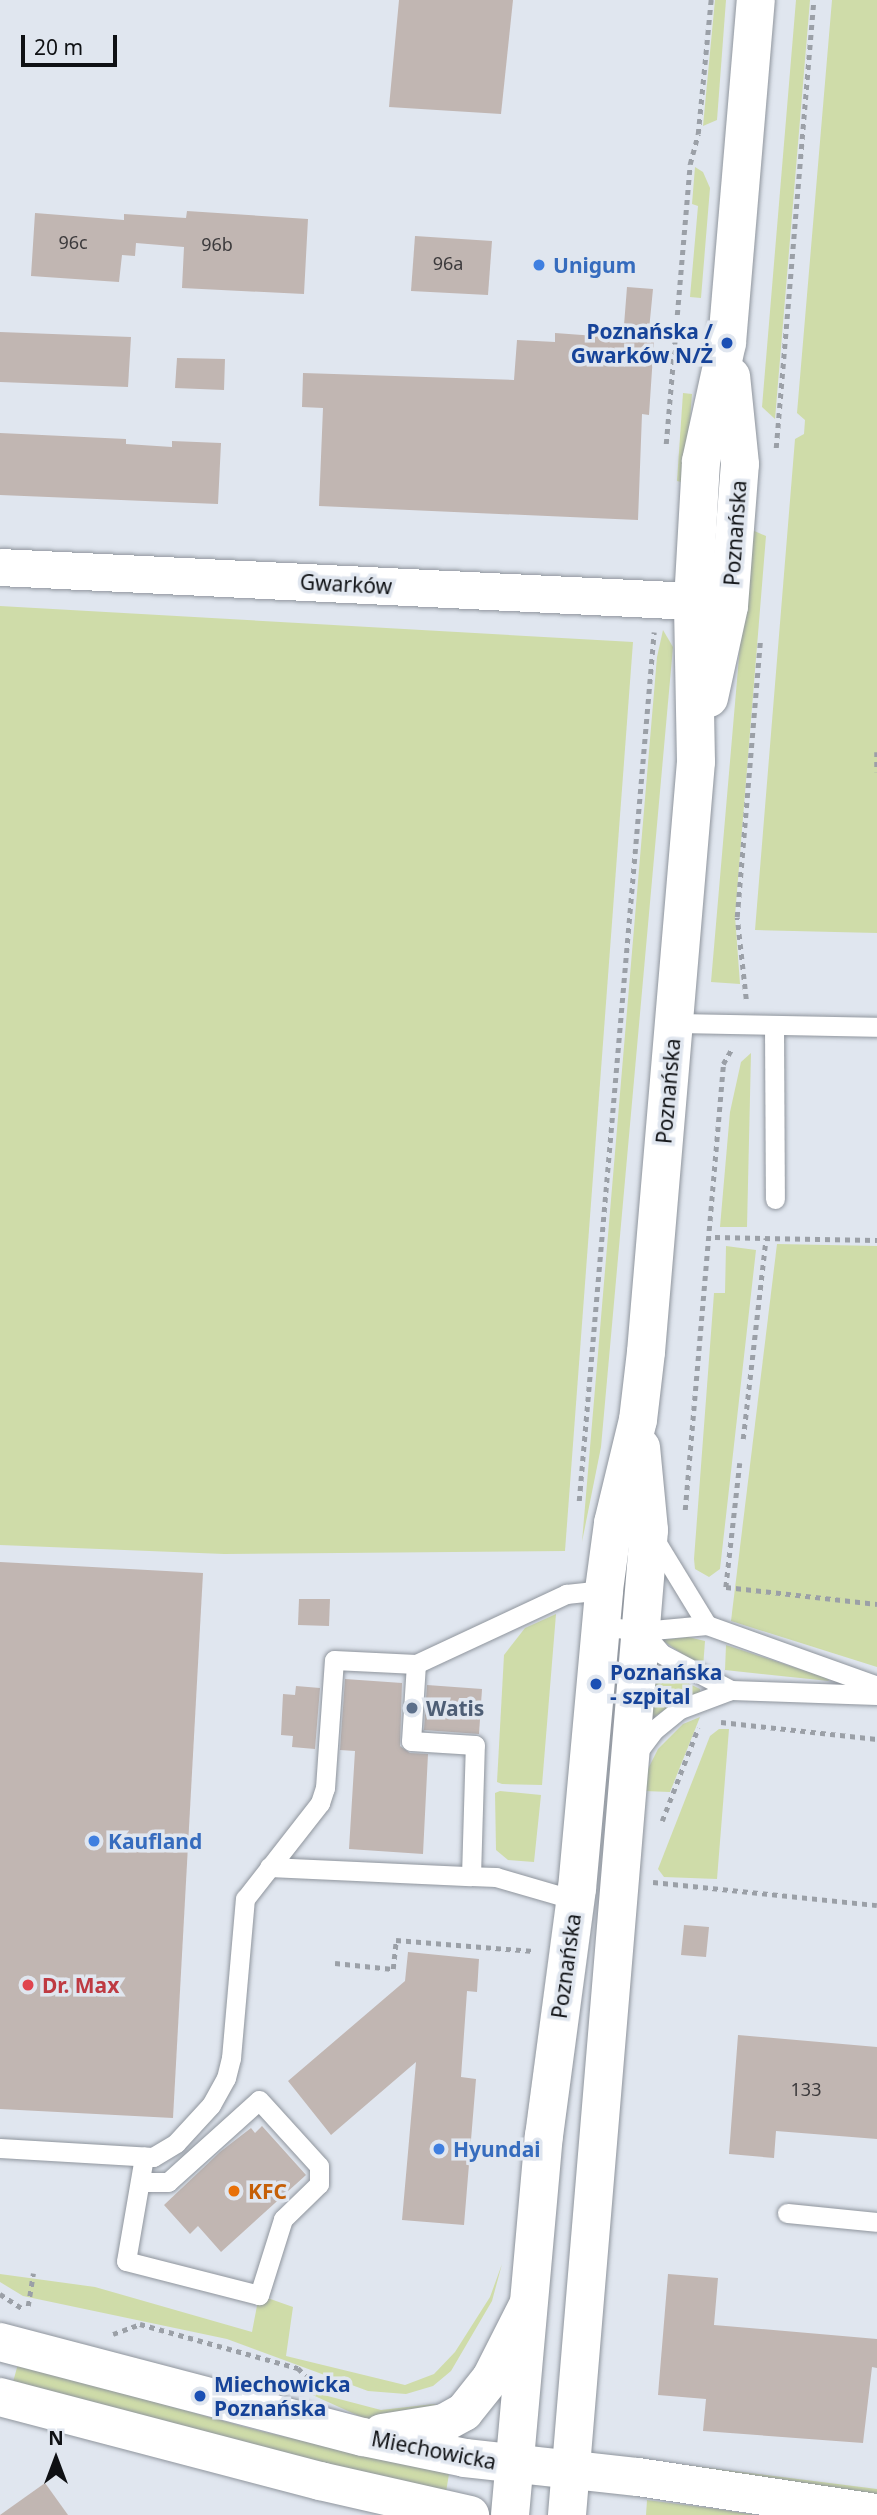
<!DOCTYPE html>
<html>
<head>
<meta charset="utf-8">
<style>
	body { margin:0 }
	#map { position:relative; width:877px; height:2515px; overflow:hidden; background:#e0e6ef; font-family:"Noto Sans",sans-serif }
	div>[style] { position:absolute }
	.green>* { inset:0; background:#cfdca9 }
	.building>* { inset:0; background:#c1b6b2 }
	.path>* { height:4.5px; margin-top:-2.25px; transform-origin:0; background:repeating-linear-gradient(90deg,#9ba0a7 0 5px,transparent 0 10px) }
	.roads { filter:drop-shadow(0 0 2px #8f959d) drop-shadow(0 0 2px #8f959d) }
	.service>* { height:19px; margin:-9.5px; padding:0 9.5px; transform-origin:9.5px; border-radius:9.5px; background:#fff }
	.minor>* { height:37px; margin:-18.5px; padding:0 18.5px; transform-origin:18.5px; border-radius:18.5px; background:#fff }
	.tertiary>* { height:38px; margin:-19px; padding:0 19px; transform-origin:19px; border-radius:19px; background:#fff }
	.secondary>* { height:38px; margin:-19px; padding:0 19px; transform-origin:19px; border-radius:19px; background:#fff }
	.dots>* { width:19px; height:19px; translate:-50% -50%; box-sizing:border-box; border:4px solid #e0e6ef; border-radius:50% }
	span { translate:-50% -50%; white-space:nowrap; text-align:center; line-height:1.15; -webkit-text-stroke:7px #e0e6ef; paint-order:stroke }
	.number-label { font-size:18px; color:#3c3a3c }
	.number-label span { -webkit-text-stroke-width:0 }
	.shop-label { font-size:21px; color:#366cbe; font-weight:700 }
	.left { translate:0 -50%; text-align:left }
	.transit-label { font-size:21px; color:#164399; font-weight:700 }
	.right { translate:-100% -50%; text-align:right }
	.street-label { font-size:21px; color:#0f1114 }
	.service-label { font-size:21px; color:#4e5e75; font-weight:700 }
	.health-label { font-size:21px; color:#be3a42; font-weight:700 }
	.food-label { font-size:21px; color:#c56008; font-weight:700 }
	.north { position:absolute; left:21px; top:2424px; width:70px; height:70px; -webkit-text-stroke:5px #e0e6ef; paint-order:stroke; rotate:0deg; font-size:19px; font-weight:700; line-height:28px; text-align:center; color:#0f1114 }
	.north::after { content:''; display:block; margin:auto; width:24px; height:32px; background:#0f1114; clip-path:polygon(50% 0,100% 100%,50% 72%,0 100%) }
	.scale { position:absolute; left:21px; top:35px; width:96px; height:32px; box-sizing:border-box; border:4px solid #0f1114; border-top:0; padding-left:9px; font-size:21px; line-height:24px; white-space:nowrap; color:#0f1114; -webkit-text-stroke:5px #e0e6ef; paint-order:stroke }
</style>
</head>
<body>
<div id="map">
	<div class="green">
		<i style="clip-path:polygon(715px 0,726px 0,717px 120px,703px 126px)"></i>
		<i style="clip-path:polygon(796px 0,810px 0,775px 419px,762px 407px)"></i>
		<i style="clip-path:polygon(832px 0,877px 0,877px 933px,755px 930px,795px 439px,804px 434px,805px 420px,797px 413px)"></i>
		<i style="clip-path:polygon(695px 167px,703px 172px,710px 188px,701px 298px,690px 297px,698px 206px,692px 204px)"></i>
		<i style="clip-path:polygon(683px 393px,692px 394px,685px 483px,677px 481px)"></i>
		<i style="clip-path:polygon(750px 529px,766px 536px,735px 916px,740px 984px,711px 982px)"></i>
		<i style="clip-path:polygon(0 606px,633px 642px,565px 1551px,224px 1554px,0 1545px)"></i>
		<i style="clip-path:polygon(663px 630px,673px 647px,601px 1447px,582px 1542px,657px 657px)"></i>
		<i style="clip-path:polygon(751px 1053px,747px 1227px,720px 1227px,730px 1112px,741px 1062px)"></i>
		<i style="clip-path:polygon(777px 1244px,877px 1246px,877px 1667px,731px 1621px)"></i>
		<i style="clip-path:polygon(726px 1246px,756px 1250px,720px 1569px,709px 1577px,695px 1569px,694px 1559px,714px 1293px,725px 1293px)"></i>
		<i style="clip-path:polygon(556px 1614px,542px 1785px,502px 1784px,497px 1782px,504px 1655px,525px 1628px)"></i>
		<i style="clip-path:polygon(688px 1637px,705px 1641px,703px 1668px,662px 1640px)"></i>
		<i style="clip-path:polygon(726px 1645px,827px 1678px,829px 1681px,725px 1670px)"></i>
		<i style="clip-path:polygon(657px 1668px,700px 1689px,700px 1694px,679px 1700px,651px 1719px)"></i>
		<i style="clip-path:polygon(700px 1717px,670px 1792px,644px 1791px,644px 1777px,658px 1749px,683px 1724px)"></i>
		<i style="clip-path:polygon(719px 1729px,729px 1729px,717px 1879px,664px 1877px,658px 1869px,710px 1736px)"></i>
		<i style="clip-path:polygon(500px 1791px,541px 1795px,534px 1862px,508px 1860px,496px 1850px,495px 1793px)"></i>
		<i style="clip-path:polygon(502px 2264px,492px 2301px,451px 2371px,433px 2386px,406px 2394px,368px 2391px,227px 2339px,23px 2296px,0 2282px,0 2274px,95px 2287px,252px 2332px,259px 2295px,293px 2307px,286px 2356px,405px 2385px,434px 2374px,455px 2352px,490px 2297px)"></i>
		<i style="clip-path:polygon(18px 2364px,260px 2431px,449px 2474px,446px 2492px,334px 2467px,13px 2382px)"></i>
		<i style="clip-path:polygon(297px 2388px,381px 2410px,434px 2404px,447px 2409px,370px 2421px)"></i>
		<i style="clip-path:polygon(646px 2460px,877px 2489px,877px 2497px)"></i>
		<i style="clip-path:polygon(647px 2500px,717px 2509px,756px 2515px,646px 2515px)"></i>
	</div>
	<div class="building">
		<i style="clip-path:polygon(399px 0,513px 0,501px 114px,389px 107px)"></i>
		<i style="clip-path:polygon(187px 211px,308px 219px,304px 294px,182px 288px,184px 247px,136px 243px,135px 256px,122px 255px,119px 282px,31px 276px,35px 213px,124px 220px,124px 214px,186px 218px)"></i>
		<i style="clip-path:polygon(415px 236px,492px 241px,488px 295px,411px 291px)"></i>
		<i style="clip-path:polygon(627px 287px,653px 289px,648px 340px,654px 340px,649px 415px,642px 414px,638px 520px,319px 506px,323px 408px,302px 407px,303px 373px,514px 380px,517px 340px,555px 342px,555px 333px,623px 338px)"></i>
		<i style="clip-path:polygon(0 332px,131px 337px,128px 387px,0 382px)"></i>
		<i style="clip-path:polygon(177px 358px,225px 359px,224px 390px,175px 388px)"></i>
		<i style="clip-path:polygon(0 433px,126px 439px,126px 444px,172px 447px,172px 441px,221px 443px,218px 504px,0 495px)"></i>
		<i style="clip-path:polygon(0 1562px,203px 1573px,173px 2118px,0 2109px)"></i>
		<i style="clip-path:polygon(299px 1599px,330px 1599px,329px 1626px,298px 1625px)"></i>
		<i style="clip-path:polygon(345px 1679px,402px 1683px,400px 1746px,410px 1753px,428px 1754px,423px 1854px,349px 1849px,355px 1751px,340px 1750px)"></i>
		<i style="clip-path:polygon(427px 1685px,482px 1689px,479px 1734px,424px 1730px)"></i>
		<i style="clip-path:polygon(296px 1686px,320px 1688px,315px 1749px,292px 1747px,293px 1736px,281px 1735px,283px 1694px,295px 1695px)"></i>
		<i style="clip-path:polygon(684px 1925px,709px 1927px,706px 1957px,681px 1955px)"></i>
		<i style="clip-path:polygon(408px 1952px,479px 1959px,477px 1992px,467px 1991px,461px 2077px,476px 2079px,464px 2225px,402px 2220px,416px 2062px,331px 2135px,288px 2081px,405px 1981px)"></i>
		<i style="clip-path:polygon(738px 2035px,877px 2047px,877px 2139px,776px 2131px,774px 2158px,729px 2154px)"></i>
		<i style="clip-path:polygon(262px 2126px,306px 2175px,221px 2252px,198px 2226px,190px 2234px,164px 2205px,220px 2152px,251px 2128px,255px 2133px)"></i>
		<i style="clip-path:polygon(668px 2274px,718px 2278px,714px 2325px,877px 2339px,877px 2368px,872px 2367px,863px 2443px,703px 2431px,706px 2399px,658px 2395px)"></i>
		<i style="clip-path:polygon(45px 2483px,68px 2515px,0 2515px)"></i>
	</div>
	<div class="path">
		<i style="left:666px;top:444px;width:281px;rotate:-85.1deg"></i>
		<i style="left:690px;top:164px;width:31px;rotate:-75deg"></i>
		<i style="left:698px;top:134px;width:135px;rotate:-84.5deg"></i>
		<i style="left:776px;top:448px;width:450px;rotate:-85.2deg"></i>
		<i style="left:877px;top:752px;width:20px;rotate:90deg"></i>
		<i style="left:746px;top:999px;width:82px;rotate:-96.3deg"></i>
		<i style="left:737px;top:917px;width:276px;rotate:-85.2deg"></i>
		<i style="left:715px;top:1237px;width:162px;rotate:1.1deg"></i>
		<i style="left:743px;top:1439px;width:202px;rotate:-83.5deg"></i>
		<i style="left:740px;top:1463px;width:125px;rotate:96.4deg"></i>
		<i style="left:726px;top:1587px;width:152px;rotate:6.4deg"></i>
		<i style="left:579px;top:1501px;width:872px;rotate:-85.07deg"></i>
		<i style="left:685px;top:1510px;width:448px;rotate:-85.1deg"></i>
		<i style="left:723px;top:1064px;width:16px;rotate:-60deg"></i>
		<i style="left:721px;top:1722px;width:157px;rotate:6.2deg"></i>
		<i style="left:662px;top:1821px;width:100px;rotate:-68.8deg"></i>
		<i style="left:653px;top:1882px;width:225px;rotate:5.9deg"></i>
		<i style="left:335px;top:1963px;width:58px;rotate:5.9deg"></i>
		<i style="left:393px;top:1969px;width:29px;rotate:-84deg"></i>
		<i style="left:396px;top:1940px;width:138px;rotate:4.6deg"></i>
		<i style="left:0;top:2294px;width:27px;rotate:33deg"></i>
		<i style="left:28px;top:2306px;width:33px;rotate:-81deg"></i>
		<i style="left:113px;top:2334px;width:29px;rotate:-20deg"></i>
		<i style="left:140px;top:2324px;width:164px;rotate:15.6deg"></i>
		<i style="left:298px;top:2368px;width:30px;rotate:45deg"></i>
	</div>
	<div class="roads">
		<div class="service">
			<i style="left:674px;top:1023px;width:203px;rotate:1.1deg"></i>
			<i style="left:774px;top:1025px;width:174px;rotate:89.7deg"></i>
			<i style="left:652px;top:1535px;width:105px;rotate:58.6deg"></i>
			<i style="left:707px;top:1625px;width:181px;rotate:19.7deg"></i>
			<i style="left:601px;top:1626px;width:41px;rotate:7deg"></i>
			<i style="left:642px;top:1631px;width:65px;rotate:-5.3deg"></i>
			<i style="left:642px;top:1631px;width:30px;rotate:49deg"></i>
			<i style="left:662px;top:1654px;width:78px;rotate:27.6deg"></i>
			<i style="left:731px;top:1690px;width:146px;rotate:2deg"></i>
			<i style="left:636px;top:1754px;width:30px;rotate:-53deg"></i>
			<i style="left:654px;top:1730px;width:33px;rotate:-39deg"></i>
			<i style="left:680px;top:1709px;width:54px;rotate:-20.4deg"></i>
			<i style="left:269px;top:1867px;width:202px;rotate:2.6deg"></i>
			<i style="left:575px;top:1900px;width:82px;rotate:-163.8deg"></i>
			<i style="left:496px;top:1877px;width:25px;rotate:-178deg"></i>
			<i style="left:471px;top:1876px;width:131px;rotate:-88.3deg"></i>
			<i style="left:475px;top:1745px;width:64px;rotate:-176.4deg"></i>
			<i style="left:411px;top:1741px;width:77px;rotate:-86.3deg"></i>
			<i style="left:416px;top:1664px;width:166px;rotate:-25deg"></i>
			<i style="left:566px;top:1594px;width:38px;rotate:-6deg"></i>
			<i style="left:0;top:2148px;width:153px;rotate:3.4deg"></i>
			<i style="left:153px;top:2157px;width:27px;rotate:-31deg"></i>
			<i style="left:176px;top:2143px;width:52px;rotate:-47.4deg"></i>
			<i style="left:211px;top:2105px;width:31px;rotate:-61deg"></i>
			<i style="left:226px;top:2078px;width:21px;rotate:-76deg"></i>
			<i style="left:231px;top:2058px;width:160px;rotate:-85deg"></i>
			<i style="left:245px;top:1899px;width:122px;rotate:-52deg"></i>
			<i style="left:320px;top:1803px;width:16px;rotate:-72deg"></i>
			<i style="left:325px;top:1788px;width:128px;rotate:-86deg"></i>
			<i style="left:334px;top:1660px;width:82px;rotate:2.8deg"></i>
			<i style="left:141px;top:2182px;width:27px"></i>
			<i style="left:168px;top:2182px;width:122px;rotate:-42deg"></i>
			<i style="left:259px;top:2100px;width:89px;rotate:47.7deg"></i>
			<i style="left:319px;top:2166px;width:18px;rotate:90deg"></i>
			<i style="left:319px;top:2184px;width:50px;rotate:135.8deg"></i>
			<i style="left:283px;top:2219px;width:80px;rotate:107.5deg"></i>
			<i style="left:259px;top:2295px;width:137px;rotate:-165.7deg"></i>
			<i style="left:126px;top:2261px;width:106px;rotate:-80.2deg"></i>
			<i style="left:787px;top:2213px;width:90px;rotate:5.7deg"></i>
		</div>
		<div class="minor">
			<i style="left:0;top:567px;width:694px;rotate:2.81deg"></i>
		</div>
		<div class="tertiary">
			<i style="left:0;top:2342px;width:375px;rotate:14.7deg"></i>
			<i style="left:363px;top:2437px;width:104px;rotate:11.6deg"></i>
			<i style="left:465px;top:2458px;width:174px;rotate:6.3deg"></i>
			<i style="left:638px;top:2477px;width:242px;rotate:8.6deg"></i>
			<i style="left:0;top:2397px;width:331px;rotate:14.7deg"></i>
			<i style="left:320px;top:2481px;width:154px;rotate:12.8deg"></i>
			<i style="left:382px;top:2433px;width:63px;rotate:-9.2deg"></i>
			<i style="left:444px;top:2423px;width:23px;rotate:-29deg"></i>
			<i style="left:464px;top:2412px;width:43px;rotate:-51.5deg"></i>
			<i style="left:491px;top:2378px;width:82px;rotate:-63.1deg"></i>
		</div>
		<div class="secondary">
			<i style="left:709px;top:698px;width:94px;rotate:-77.7deg"></i>
			<i style="left:729px;top:606px;width:142px;rotate:-85.6deg"></i>
			<i style="left:740px;top:464px;width:88px;rotate:-95.8deg"></i>
			<i style="left:510px;top:2515px;width:381px;rotate:-84.9deg"></i>
			<i style="left:544px;top:2136px;width:249px;rotate:-82.4deg"></i>
			<i style="left:577px;top:1889px;width:300px;rotate:-84.8deg"></i>
			<i style="left:604px;top:1590px;width:68px;rotate:-82.3deg"></i>
			<i style="left:613px;top:1523px;width:106px;rotate:-76.4deg"></i>
			<i style="left:638px;top:1420px;width:68px;rotate:-83.3deg"></i>
			<i style="left:646px;top:1352px;width:592px;rotate:-85.16deg"></i>
			<i style="left:696px;top:762px;width:161px;rotate:-91.1deg"></i>
			<i style="left:693px;top:601px;width:140px;rotate:-86.7deg"></i>
			<i style="left:701px;top:461px;width:121px;rotate:-77.6deg"></i>
			<i style="left:727px;top:343px;width:344px;rotate:-85.2deg"></i>
			<i style="left:567px;top:2515px;width:988px;rotate:-85.24deg"></i>
			<i style="left:649px;top:1530px;width:83px;rotate:-95.5deg"></i>
		</div>
	</div>
	<div class="dots">
		<i style="left:539px;top:265px;background:#3f7fe0"></i>
		<i style="left:727px;top:343px;background:#1a4fb4"></i>
		<i style="left:596px;top:1684px;background:#1a4fb4"></i>
		<i style="left:412px;top:1708px;background:#5c6f8a"></i>
		<i style="left:94px;top:1841px;background:#3f7fe0"></i>
		<i style="left:28px;top:1985px;background:#e0444e"></i>
		<i style="left:439px;top:2149px;background:#3f7fe0"></i>
		<i style="left:234px;top:2191px;background:#e8710a"></i>
		<i style="left:200px;top:2396px;background:#1a4fb4"></i>
	</div>
	<div class="number-label">
		<span style="left:73px;top:242px">96c</span>
		<span style="left:217px;top:244px">96b</span>
		<span style="left:448px;top:263px">96a</span>
		<span style="left:806px;top:2089px">133</span>
	</div>
	<div class="shop-label">
		<span class="left" style="left:553px;top:265px">Unigum</span>
		<span class="left" style="left:108px;top:1841px">Kaufland</span>
		<span class="left" style="left:453px;top:2149px">Hyundai</span>
	</div>
	<div class="transit-label">
		<span class="right" style="left:713px;top:343px">Poznańska /<br>Gwarków N/Ż</span>
		<span class="left" style="left:610px;top:1684px">Poznańska<br>- szpital</span>
		<span class="left" style="left:214px;top:2396px">Miechowicka<br>Poznańska</span>
	</div>
	<div class="street-label">
		<span style="left:735px;top:533px;rotate:-86deg">Poznańska</span>
		<span style="left:346px;top:584px;rotate:3deg">Gwarków</span>
		<span style="left:668px;top:1091px;rotate:-85deg">Poznańska</span>
		<span style="left:566px;top:1966px;rotate:-82deg">Poznańska</span>
		<span style="left:434px;top:2450px;rotate:11deg">Miechowicka</span>
	</div>
	<div class="service-label">
		<span class="left" style="left:426px;top:1708px">Watis</span>
	</div>
	<div class="health-label">
		<span class="left" style="left:42px;top:1985px">Dr. Max</span>
	</div>
	<div class="food-label">
		<span class="left" style="left:248px;top:2191px">KFC</span>
	</div>
	<div class="north">N</div>
	<div class="scale">20 m</div>
</div>
</body>
</html>
